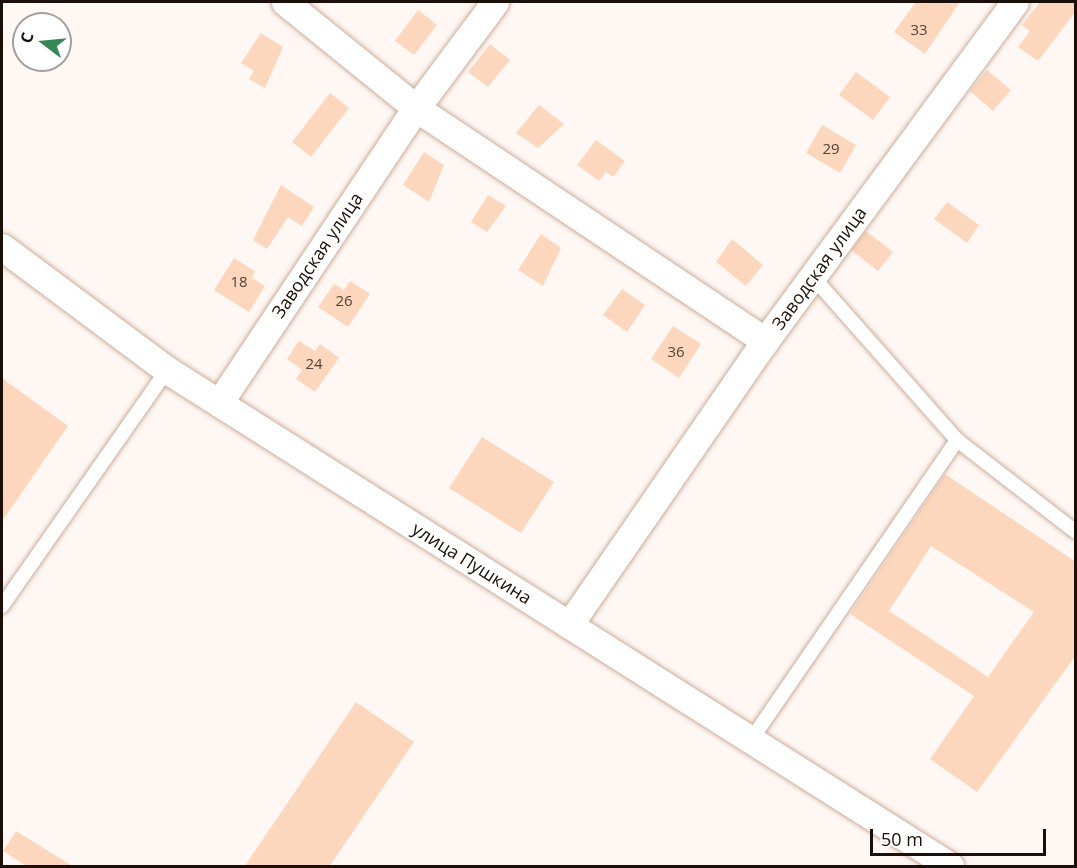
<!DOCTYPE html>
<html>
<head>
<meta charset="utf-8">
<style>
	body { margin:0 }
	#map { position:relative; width:1077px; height:868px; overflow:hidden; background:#fef7f3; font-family:"Open Sans",sans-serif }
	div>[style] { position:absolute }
	.building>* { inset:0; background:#fdd7bd }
	.roads { filter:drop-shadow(0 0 2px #ccad9a) drop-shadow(0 0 2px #ccad9a) }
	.lane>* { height:14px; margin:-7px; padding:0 7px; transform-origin:7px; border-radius:7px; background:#fff }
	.street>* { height:27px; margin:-13.5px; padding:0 13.5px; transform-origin:13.5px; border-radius:13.5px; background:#fff }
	span { translate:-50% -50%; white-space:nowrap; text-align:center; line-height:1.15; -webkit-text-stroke:4.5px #fff; paint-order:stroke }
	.number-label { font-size:15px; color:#544236 }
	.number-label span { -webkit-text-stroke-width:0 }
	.street-label { font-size:18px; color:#1b1009 }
	.frame { position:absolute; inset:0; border:3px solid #1b1009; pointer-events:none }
	.north { position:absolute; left:12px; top:12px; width:60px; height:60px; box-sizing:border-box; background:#fff; border:2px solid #a49f9d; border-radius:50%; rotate:286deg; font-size:16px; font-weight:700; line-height:24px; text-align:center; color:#1b1009 }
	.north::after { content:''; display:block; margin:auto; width:21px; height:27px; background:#378656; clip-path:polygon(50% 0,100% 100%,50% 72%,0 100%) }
	.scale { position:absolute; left:870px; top:829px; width:176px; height:27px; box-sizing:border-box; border:3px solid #1b1009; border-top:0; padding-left:8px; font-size:18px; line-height:21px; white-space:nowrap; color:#1b1009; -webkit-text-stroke:4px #fff; paint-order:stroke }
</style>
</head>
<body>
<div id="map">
	<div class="building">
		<i style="clip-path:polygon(916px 2px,960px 2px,925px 54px,894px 32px)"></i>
		<i style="clip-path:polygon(1040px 2px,1076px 2px,1076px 11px,1038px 61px,1018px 47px,1030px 31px,1022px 25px)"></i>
		<i style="clip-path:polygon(418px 10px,437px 25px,414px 55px,395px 41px)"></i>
		<i style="clip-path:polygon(261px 33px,283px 47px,265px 88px,249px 79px,254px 71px,241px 63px)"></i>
		<i style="clip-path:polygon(490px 44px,510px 60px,488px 87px,468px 72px)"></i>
		<i style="clip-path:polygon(987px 70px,1011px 90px,993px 111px,970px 91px)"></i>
		<i style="clip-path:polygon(856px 72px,890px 97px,873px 120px,839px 95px)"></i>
		<i style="clip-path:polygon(330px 93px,349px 108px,311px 157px,292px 142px)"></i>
		<i style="clip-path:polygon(539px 105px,564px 124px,538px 148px,516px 133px)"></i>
		<i style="clip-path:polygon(822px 125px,856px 145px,840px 173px,806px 153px)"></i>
		<i style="clip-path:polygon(596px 140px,625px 161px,613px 177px,606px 172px,599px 181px,577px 165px)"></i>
		<i style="clip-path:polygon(424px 152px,444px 165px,429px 202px,403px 185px)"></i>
		<i style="clip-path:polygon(281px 185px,314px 207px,302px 226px,288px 217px,267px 249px,253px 240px)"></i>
		<i style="clip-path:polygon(488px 195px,506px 206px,487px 232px,471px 222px)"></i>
		<i style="clip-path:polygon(947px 202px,979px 225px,967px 243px,934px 219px)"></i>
		<i style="clip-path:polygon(866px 231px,893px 252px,878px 271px,851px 250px)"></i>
		<i style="clip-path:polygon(541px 234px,561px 248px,543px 286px,518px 270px)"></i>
		<i style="clip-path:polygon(732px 239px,763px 265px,746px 286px,716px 262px)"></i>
		<i style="clip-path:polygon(234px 258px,255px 271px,252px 278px,265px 286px,249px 312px,214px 290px)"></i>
		<i style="clip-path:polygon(350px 281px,370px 294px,348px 327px,318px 307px,334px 284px,344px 290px)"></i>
		<i style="clip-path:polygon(622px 289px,645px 305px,627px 332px,603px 315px)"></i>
		<i style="clip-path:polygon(673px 326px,701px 344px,679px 378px,651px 359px)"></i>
		<i style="clip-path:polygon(299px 341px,315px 351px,320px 344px,339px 358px,315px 392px,296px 379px,302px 370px,287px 359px)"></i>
		<i style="clip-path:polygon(2px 378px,68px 426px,2px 521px)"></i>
		<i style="clip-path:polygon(482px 437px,554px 482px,521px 533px,449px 488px)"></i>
		<i style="clip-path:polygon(evenodd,945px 474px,1076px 562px,1076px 655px,977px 792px,930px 759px,974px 696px,850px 614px,945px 474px,931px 546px,1034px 612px,988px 677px,889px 611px,931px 546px)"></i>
		<i style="clip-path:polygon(356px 702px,414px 742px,329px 867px,244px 867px)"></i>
		<i style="clip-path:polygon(16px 831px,74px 867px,28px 867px,3px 851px)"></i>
	</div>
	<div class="roads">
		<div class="lane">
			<i style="left:812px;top:276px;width:219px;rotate:48.5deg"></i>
			<i style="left:957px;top:440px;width:150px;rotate:37.7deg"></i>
			<i style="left:2px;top:606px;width:288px;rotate:-55deg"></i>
			<i style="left:751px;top:740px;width:364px;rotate:-55.5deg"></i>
		</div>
		<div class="street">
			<i style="left:285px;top:2px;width:169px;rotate:39deg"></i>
			<i style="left:416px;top:108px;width:420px;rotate:33.7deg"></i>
			<i style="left:765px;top:341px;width:421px;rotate:-53.6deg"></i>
			<i style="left:2px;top:247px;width:206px;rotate:36.7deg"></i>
			<i style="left:167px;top:370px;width:927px;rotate:32.35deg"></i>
			<i style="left:219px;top:403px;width:355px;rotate:-56.3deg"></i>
			<i style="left:416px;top:108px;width:132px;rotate:-53.3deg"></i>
			<i style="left:569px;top:625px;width:345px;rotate:-55.4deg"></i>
		</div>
	</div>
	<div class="number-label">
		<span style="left:919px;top:30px">33</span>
		<span style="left:831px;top:149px">29</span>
		<span style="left:239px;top:282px">18</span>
		<span style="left:344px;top:301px">26</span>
		<span style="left:676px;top:352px">36</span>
		<span style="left:314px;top:364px">24</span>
	</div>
	<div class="street-label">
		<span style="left:317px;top:255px;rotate:-56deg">Заводская улица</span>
		<span style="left:819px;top:268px;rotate:-54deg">Заводская улица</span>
		<span style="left:472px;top:563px;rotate:32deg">улица Пушкина</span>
	</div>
	<div class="frame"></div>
	<div class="north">С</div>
	<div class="scale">50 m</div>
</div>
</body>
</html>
